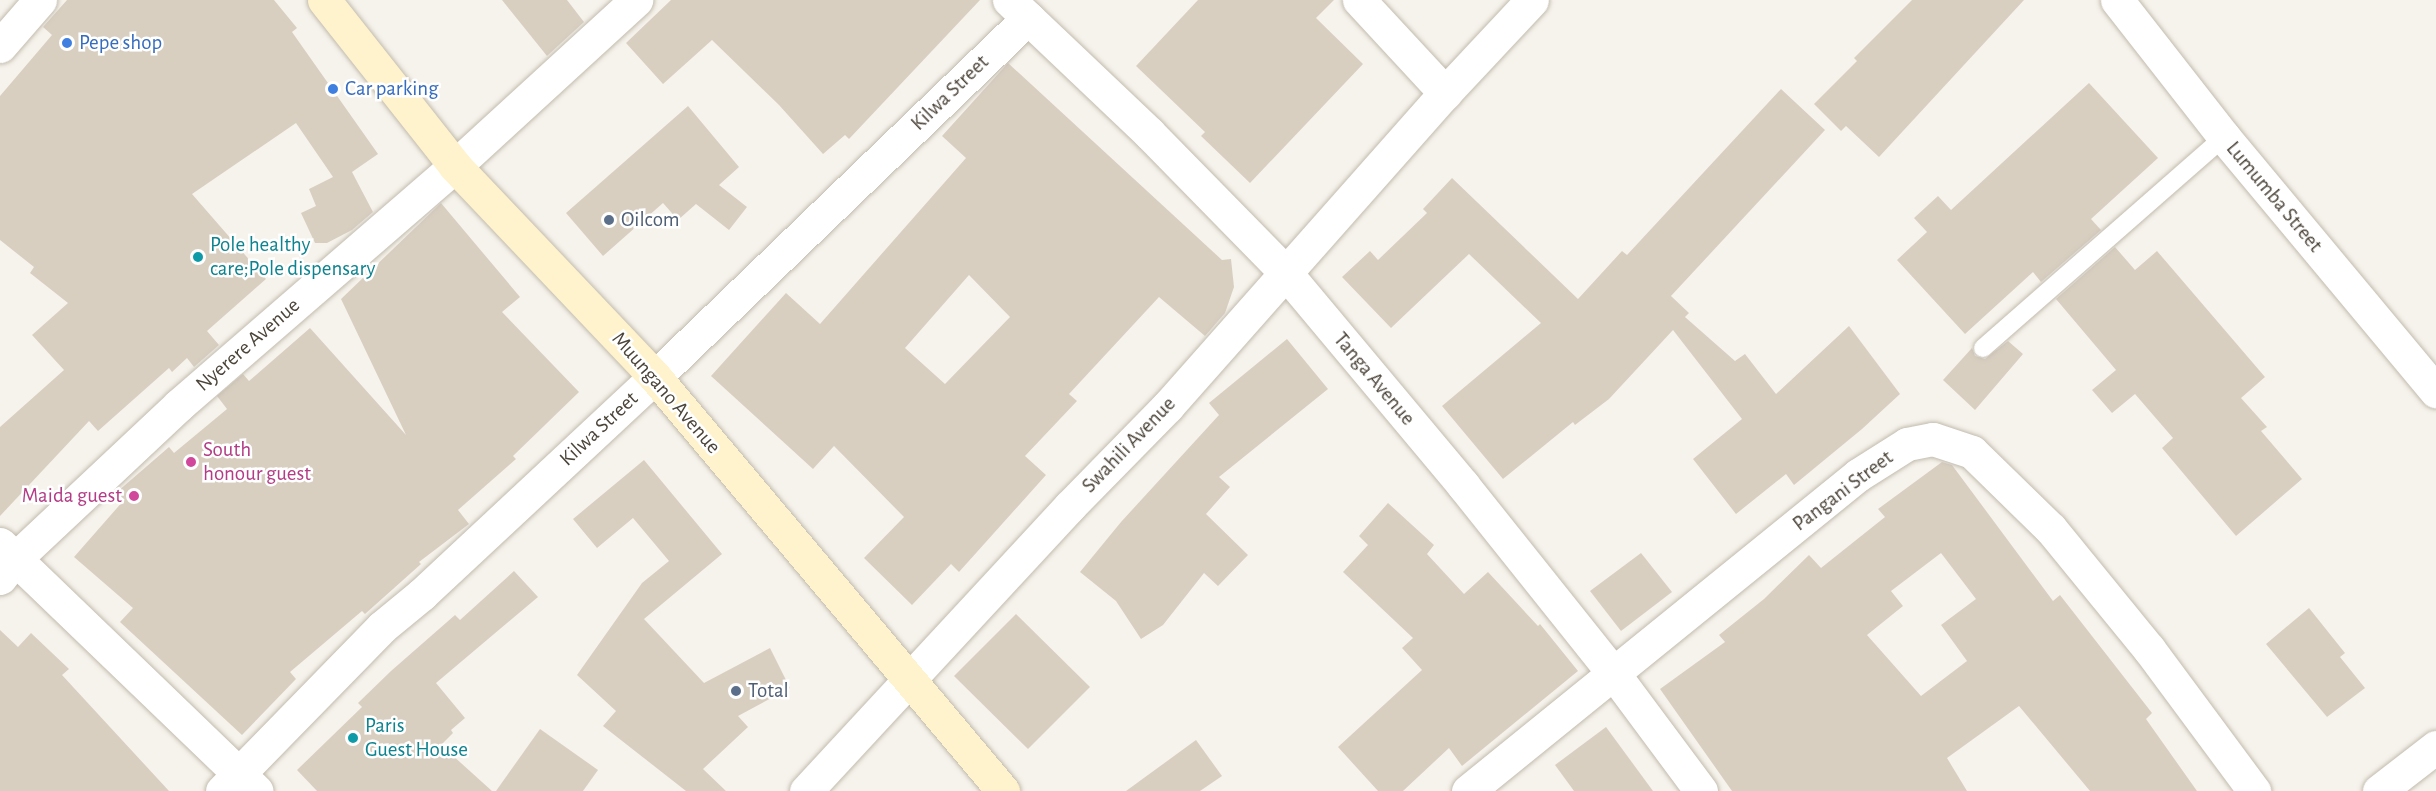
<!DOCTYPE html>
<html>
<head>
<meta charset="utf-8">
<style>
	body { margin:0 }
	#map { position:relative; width:2436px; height:791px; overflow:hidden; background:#f6f3ec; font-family:"Alegreya Sans",sans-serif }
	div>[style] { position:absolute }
	.building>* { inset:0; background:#d8cfc1 }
	.roads { filter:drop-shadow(0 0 2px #c2bbae) drop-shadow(0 0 2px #c2bbae) }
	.service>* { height:18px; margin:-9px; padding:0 9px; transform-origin:9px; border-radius:9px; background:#fff }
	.minor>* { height:33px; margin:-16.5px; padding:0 16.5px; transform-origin:16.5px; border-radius:16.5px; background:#fff }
	.secondary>* { height:33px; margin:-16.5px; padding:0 16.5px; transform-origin:16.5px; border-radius:16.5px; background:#fff3cd }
	.dots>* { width:16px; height:16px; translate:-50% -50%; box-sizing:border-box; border:3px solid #fff; border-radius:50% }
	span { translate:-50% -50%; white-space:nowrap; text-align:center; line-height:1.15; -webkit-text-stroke:5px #fff; paint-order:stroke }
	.shop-label { font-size:21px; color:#366cbe }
	.left { translate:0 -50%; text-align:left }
	.street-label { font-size:21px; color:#4b4439 }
	.service-label { font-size:21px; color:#4e5e75 }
	.culture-label { font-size:21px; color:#0d838f }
	.hotel-label { font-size:21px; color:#b23c85 }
	.right { translate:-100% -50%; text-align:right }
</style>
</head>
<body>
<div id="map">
	<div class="building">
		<i style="clip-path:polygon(67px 0,274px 0,297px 28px,292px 32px,378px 154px,352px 172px,373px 212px,352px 230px,327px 243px,315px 243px,301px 213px,316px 206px,309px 189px,333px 177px,296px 123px,192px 194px,266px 279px,207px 331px,219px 345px,194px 367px,187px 358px,172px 372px,169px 368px,98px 431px,89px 421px,0 516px,0 427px,64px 370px,32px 335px,68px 303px,30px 273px,34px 267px,0 240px,0 96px,52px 35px,43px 27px)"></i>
		<i style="clip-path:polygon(502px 0,567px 0,584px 22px,547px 56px)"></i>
		<i style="clip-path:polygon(671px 0,980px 0,849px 139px,845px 135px,823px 154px,779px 105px,712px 40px,663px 84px,626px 43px)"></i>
		<i style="clip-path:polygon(1198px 0,1334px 0,1316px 18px,1363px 64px,1250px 183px,1201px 136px,1205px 132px,1136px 66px)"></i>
		<i style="clip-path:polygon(1912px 0,2024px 0,1879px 157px,1846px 126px,1841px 131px,1814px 104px,1857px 61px,1854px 58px)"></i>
		<i style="clip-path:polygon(evenodd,1008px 63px,1222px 260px,1231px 259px,1234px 287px,1225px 313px,1205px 336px,1159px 297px,1069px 394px,1077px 401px,1025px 456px,1046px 475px,959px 572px,951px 564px,912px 605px,864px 558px,904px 517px,834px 446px,813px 469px,711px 376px,786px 293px,820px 324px,966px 158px,942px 136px,1008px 63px,969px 275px,1010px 317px,945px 384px,905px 348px,969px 275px)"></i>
		<i style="clip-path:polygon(2089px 83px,2158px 158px,2091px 219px,2101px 230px,2041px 282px,2033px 272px,1965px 334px,1897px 260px,1927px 232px,1914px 218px,1938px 196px,1951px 210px)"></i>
		<i style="clip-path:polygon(1781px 89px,1825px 130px,1671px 296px,1689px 313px,1685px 317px,1735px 361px,1745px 354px,1776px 394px,1849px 326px,1900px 394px,1862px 429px,1794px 485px,1786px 474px,1736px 514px,1693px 459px,1742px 419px,1673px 330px,1609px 399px,1575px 425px,1573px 422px,1503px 479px,1442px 406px,1541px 323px,1469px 254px,1391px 328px,1342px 277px,1370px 251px,1378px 260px,1427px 213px,1423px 209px,1452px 178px,1578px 299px,1622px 251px,1627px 255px)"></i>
		<i style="clip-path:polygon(688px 106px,739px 167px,719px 185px,747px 207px,729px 230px,696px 204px,678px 220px,663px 203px,603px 256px,566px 213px)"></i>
		<i style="clip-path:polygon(441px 203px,520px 297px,502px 312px,579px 392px,513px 456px,516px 459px,458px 510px,469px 524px,419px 562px,421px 564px,365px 614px,362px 611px,290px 672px,296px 679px,242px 735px,120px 622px,133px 608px,74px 557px,124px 500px,117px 492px,169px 447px,174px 453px,227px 409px,217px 396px,243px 374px,249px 381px,310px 328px,406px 435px,341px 299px)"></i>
		<i style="clip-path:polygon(2115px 247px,2135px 270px,2157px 251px,2265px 377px,2241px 398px,2267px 427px,2261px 431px,2302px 479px,2236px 536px,2162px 448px,2173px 438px,2135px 394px,2112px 413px,2092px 390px,2116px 370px,2056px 299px)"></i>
		<i style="clip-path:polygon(1287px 339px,1328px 389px,1219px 477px,1230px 487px,1206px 514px,1248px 555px,1218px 586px,1204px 573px,1163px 625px,1141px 639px,1116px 601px,1080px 572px,1121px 522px,1219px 415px,1209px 403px)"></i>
		<i style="clip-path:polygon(2008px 341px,2023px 354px,1975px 410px,1943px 380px,1972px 348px,1975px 356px,1985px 359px)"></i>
		<i style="clip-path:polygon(644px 460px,722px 554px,644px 619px,704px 683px,770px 648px,790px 688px,738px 716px,748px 727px,703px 769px,726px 791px,686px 791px,603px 726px,616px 711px,577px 675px,642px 583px,669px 561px,633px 518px,597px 548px,573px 519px)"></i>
		<i style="clip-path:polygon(evenodd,1942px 462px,1952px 465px,2053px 601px,2060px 595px,2152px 713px,2146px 719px,2197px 791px,2090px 791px,2019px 706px,1947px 758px,1967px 791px,1732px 791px,1660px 689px,1725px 642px,1719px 635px,1764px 599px,1809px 555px,1821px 568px,1885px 517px,1878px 509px,1942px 462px,1941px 553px,1976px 599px,1941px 625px,1967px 661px,1921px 696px,1867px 635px,1903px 606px,1891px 591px,1941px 553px)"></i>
		<i style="clip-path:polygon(1388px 503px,1434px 545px,1427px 554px,1464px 594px,1488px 572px,1538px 626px,1540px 624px,1578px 671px,1462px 766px,1449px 748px,1403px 791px,1378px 791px,1338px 747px,1422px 670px,1402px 648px,1413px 638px,1343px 572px,1368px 545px,1359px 536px)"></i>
		<i style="clip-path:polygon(1641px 553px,1672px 592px,1621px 631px,1590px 591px)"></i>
		<i style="clip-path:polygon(514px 571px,538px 597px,436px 683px,465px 718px,451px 730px,453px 733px,441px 745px,492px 791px,317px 791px,297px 770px,362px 707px,358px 703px,391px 671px,455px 615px,460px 620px)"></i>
		<i style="clip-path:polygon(2309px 608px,2345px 653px,2340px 657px,2365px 688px,2327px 717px,2266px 644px)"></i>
		<i style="clip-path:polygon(1016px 614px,1090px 687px,1028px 749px,954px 676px)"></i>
		<i style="clip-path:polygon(0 630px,18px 647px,31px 633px,69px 669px,62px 675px,169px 791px,0 791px)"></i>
		<i style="clip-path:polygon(1606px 727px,1653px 791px,1574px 791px,1555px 765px)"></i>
		<i style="clip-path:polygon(540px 729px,598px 770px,583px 791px,496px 791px)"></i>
		<i style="clip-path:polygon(1196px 740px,1222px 776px,1200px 791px,1126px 791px)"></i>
	</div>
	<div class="roads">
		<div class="service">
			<i style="left:1983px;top:348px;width:320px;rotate:-41.2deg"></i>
		</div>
		<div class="minor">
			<i style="left:1009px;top:0;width:193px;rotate:43.5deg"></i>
			<i style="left:1149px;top:133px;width:194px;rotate:45.6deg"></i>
			<i style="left:1285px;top:272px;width:278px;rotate:50.1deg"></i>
			<i style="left:1463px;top:485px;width:242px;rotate:51.4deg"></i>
			<i style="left:1614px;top:674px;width:146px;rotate:53.4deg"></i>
			<i style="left:1359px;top:0;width:127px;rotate:47.2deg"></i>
			<i style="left:2117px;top:0;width:174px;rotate:52deg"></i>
			<i style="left:2224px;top:137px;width:331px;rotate:50.2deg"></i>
			<i style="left:0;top:46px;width:61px;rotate:-49deg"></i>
			<i style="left:0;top:544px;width:356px;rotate:43.9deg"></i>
			<i style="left:0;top:578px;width:24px;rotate:-52deg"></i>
			<i style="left:15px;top:559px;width:225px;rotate:-43.2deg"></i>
			<i style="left:179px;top:405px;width:365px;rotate:-40.9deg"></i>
			<i style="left:455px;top:166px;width:246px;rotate:-42.5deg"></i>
			<i style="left:222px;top:791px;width:229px;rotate:-45.7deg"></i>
			<i style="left:382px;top:627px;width:52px;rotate:-39.5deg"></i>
			<i style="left:422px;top:594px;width:318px;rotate:-43deg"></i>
			<i style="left:655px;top:377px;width:518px;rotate:-43.9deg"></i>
			<i style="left:806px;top:791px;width:388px;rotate:-47.2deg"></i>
			<i style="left:1070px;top:506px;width:139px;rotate:-45.6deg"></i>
			<i style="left:1167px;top:407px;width:419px;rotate:-48.5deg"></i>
			<i style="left:1445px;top:93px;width:127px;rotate:-46.9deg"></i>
			<i style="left:1468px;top:791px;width:502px;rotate:-39.02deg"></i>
			<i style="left:1858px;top:475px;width:58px;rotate:-32.3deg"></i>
			<i style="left:1907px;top:444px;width:26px;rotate:-11deg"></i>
			<i style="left:1933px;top:439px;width:41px;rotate:18.4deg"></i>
			<i style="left:1972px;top:452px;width:110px;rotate:44.3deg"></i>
			<i style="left:2051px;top:529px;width:155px;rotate:50.8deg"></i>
			<i style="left:2149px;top:649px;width:177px;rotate:53.5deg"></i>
			<i style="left:2379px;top:791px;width:72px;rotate:-37.7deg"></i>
		</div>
		<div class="secondary">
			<i style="left:324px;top:0;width:211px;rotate:51.7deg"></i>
			<i style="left:455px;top:166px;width:291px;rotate:46.5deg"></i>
			<i style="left:655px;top:377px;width:541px;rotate:49.95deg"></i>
		</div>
	</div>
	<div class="dots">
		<i style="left:67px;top:43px;background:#3f7fe0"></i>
		<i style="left:333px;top:89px;background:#3f7fe0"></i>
		<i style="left:609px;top:220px;background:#5c6f8a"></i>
		<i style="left:198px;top:257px;background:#0f9aa8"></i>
		<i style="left:191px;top:462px;background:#d1479c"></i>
		<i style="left:134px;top:496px;background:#d1479c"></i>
		<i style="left:736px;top:691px;background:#5c6f8a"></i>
		<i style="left:353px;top:738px;background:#0f9aa8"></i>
	</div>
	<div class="shop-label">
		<span class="left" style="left:79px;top:43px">Pepe shop</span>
		<span class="left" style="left:345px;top:89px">Car parking</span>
	</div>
	<div class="street-label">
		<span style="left:950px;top:93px;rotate:-44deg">Kilwa Street</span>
		<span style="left:2274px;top:197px;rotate:50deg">Lumumba Street</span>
		<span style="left:248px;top:345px;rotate:-41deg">Nyerere Avenue</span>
		<span style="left:1374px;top:379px;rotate:50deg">Tanga Avenue</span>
		<span style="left:666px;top:393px;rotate:49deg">Muungano Avenue</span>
		<span style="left:599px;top:429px;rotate:-43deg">Kilwa Street</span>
		<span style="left:1129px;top:445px;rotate:-46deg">Swahili Avenue</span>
		<span style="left:1843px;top:491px;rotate:-37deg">Pangani Street</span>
	</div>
	<div class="service-label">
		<span class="left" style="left:621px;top:220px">Oilcom</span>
		<span class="left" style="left:748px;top:691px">Total</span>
	</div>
	<div class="culture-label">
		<span class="left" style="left:210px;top:257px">Pole healthy<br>care;Pole dispensary</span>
		<span class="left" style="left:365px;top:738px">Paris<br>Guest House</span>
	</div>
	<div class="hotel-label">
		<span class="left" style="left:203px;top:462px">South<br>honour guest</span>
		<span class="right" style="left:122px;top:496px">Maida guest</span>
	</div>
</div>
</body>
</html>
